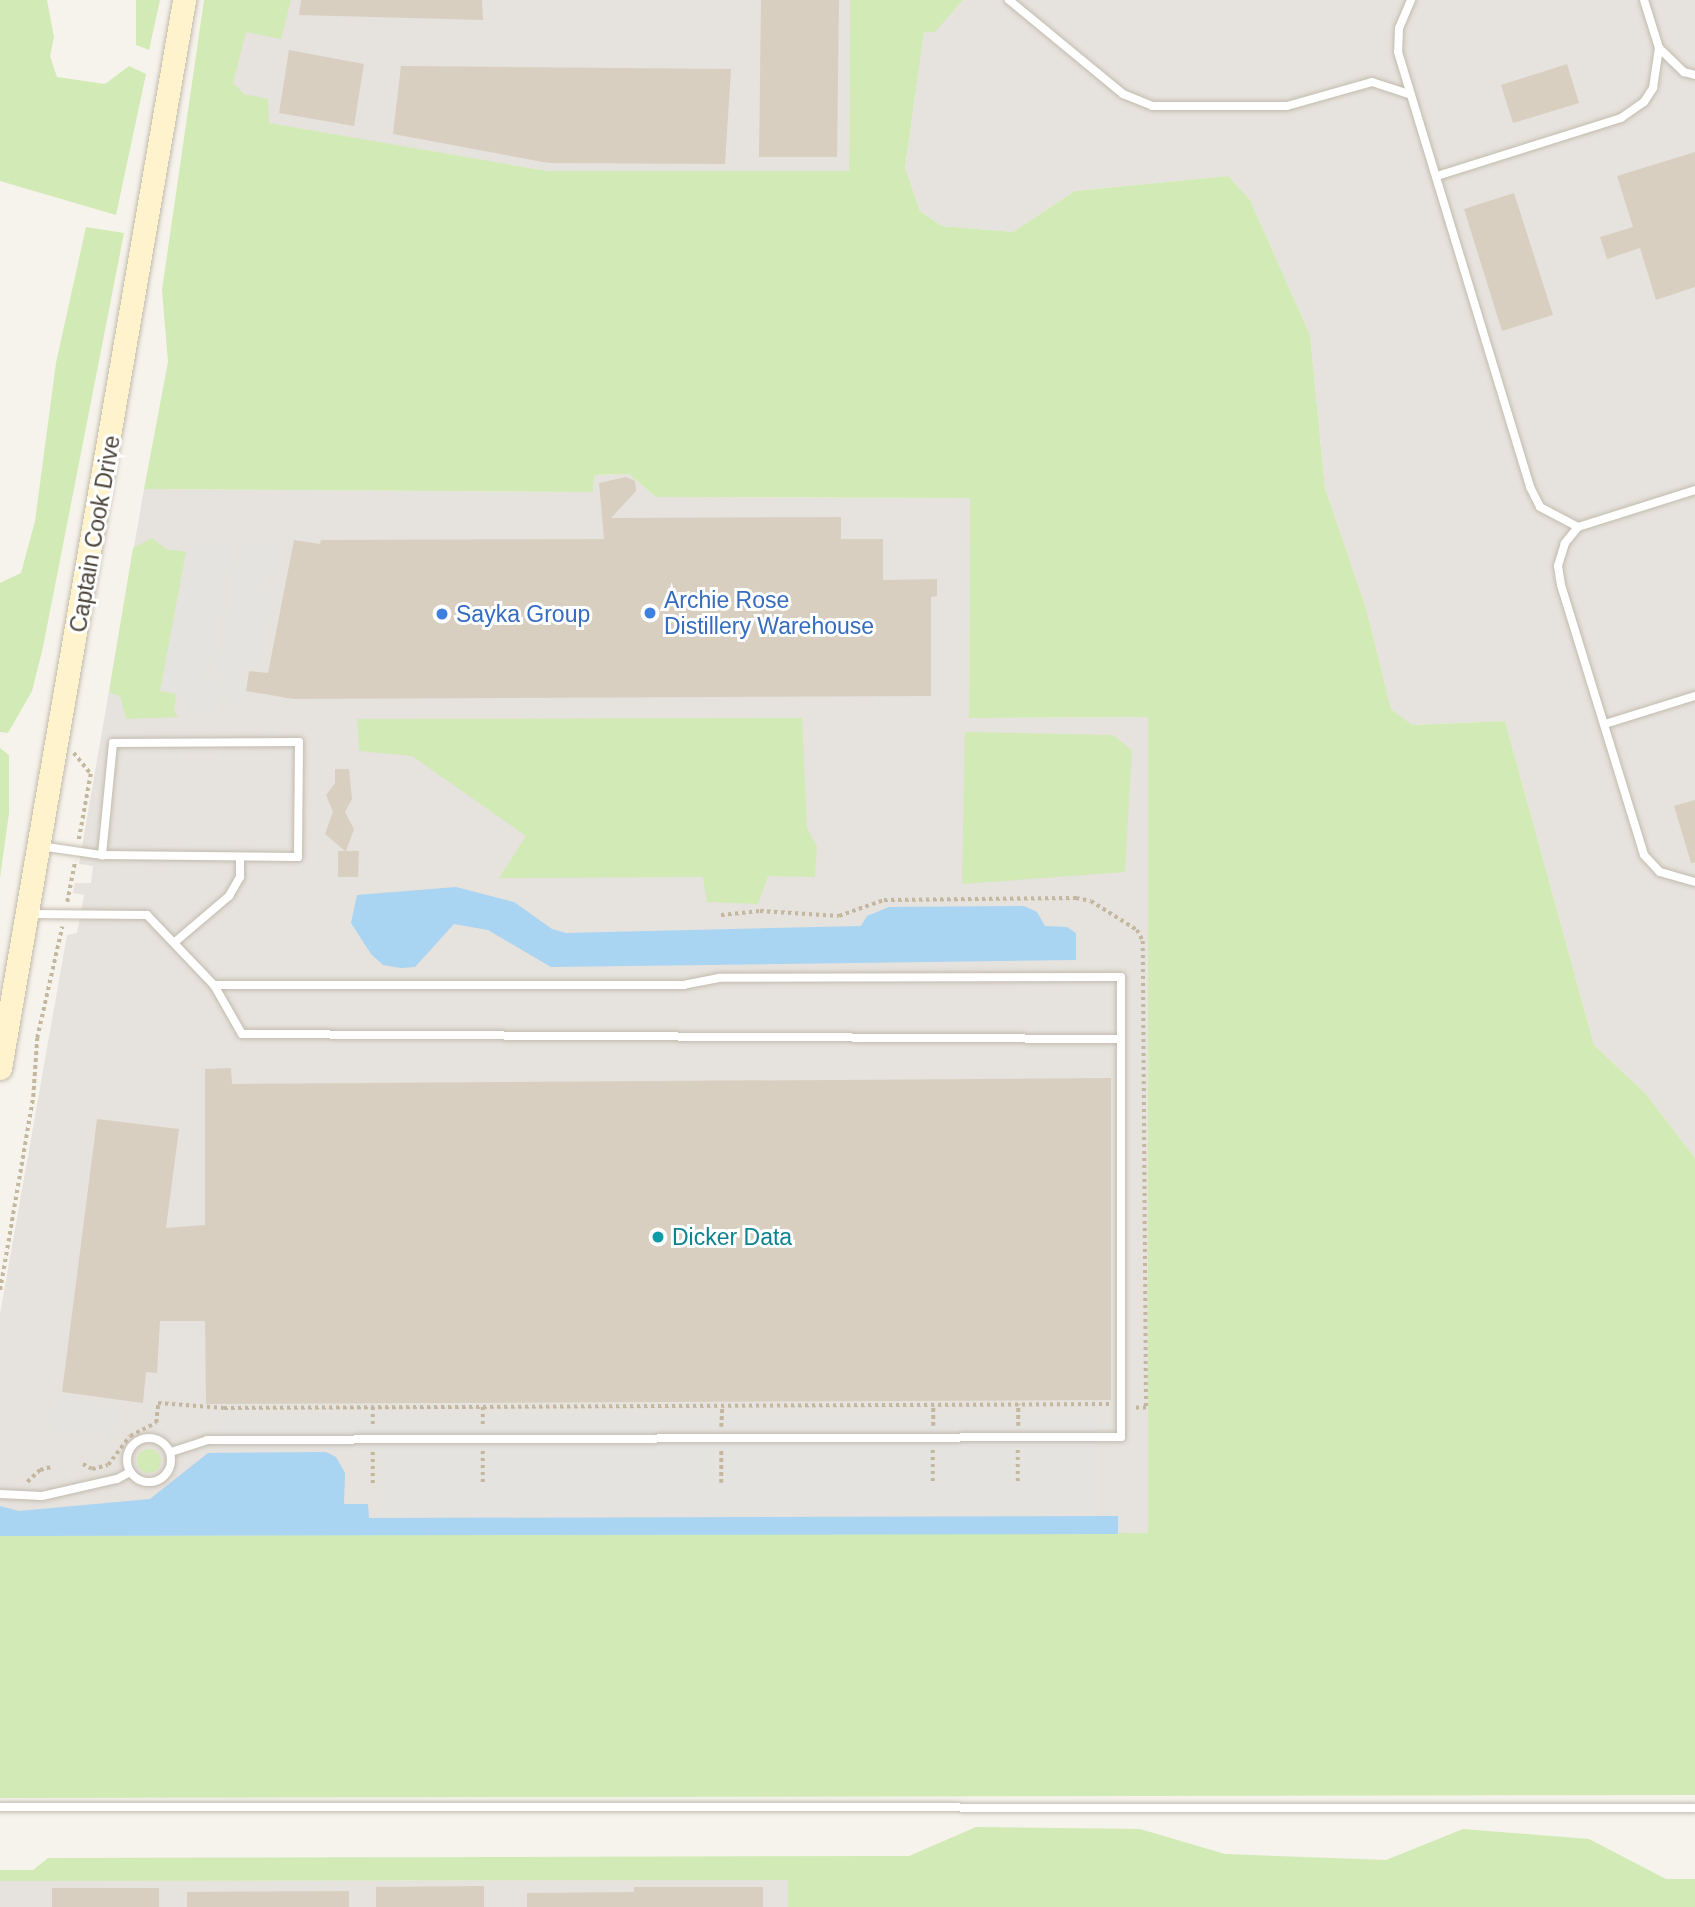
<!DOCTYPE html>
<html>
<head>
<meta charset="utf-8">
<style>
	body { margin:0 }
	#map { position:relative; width:1695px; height:1907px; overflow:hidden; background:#f6f3ec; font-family:Arial,sans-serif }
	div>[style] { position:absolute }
	.industrial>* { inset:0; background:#e6e2dd }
	.green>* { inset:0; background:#d2eab5 }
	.round { border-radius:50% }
	.parking>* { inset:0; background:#e5e3e0 }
	.water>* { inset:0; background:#a9d4f2 }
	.building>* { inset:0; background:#d8cfc1 }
	.path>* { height:3.5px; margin-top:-1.75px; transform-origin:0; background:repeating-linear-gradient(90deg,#c4b79f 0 3.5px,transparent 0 7px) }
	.roads { filter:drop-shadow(0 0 2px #c2bbae) drop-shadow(0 0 2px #c2bbae) }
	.lane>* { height:8px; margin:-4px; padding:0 4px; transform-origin:4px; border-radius:4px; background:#fff }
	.lane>.ring { margin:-4px; padding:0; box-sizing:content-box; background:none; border:8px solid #fff; border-radius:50% }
	.secondary>* { height:23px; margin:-11.5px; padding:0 11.5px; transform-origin:11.5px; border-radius:11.5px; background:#fff3cd }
	.dots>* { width:19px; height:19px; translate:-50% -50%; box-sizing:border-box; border:4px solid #fff; border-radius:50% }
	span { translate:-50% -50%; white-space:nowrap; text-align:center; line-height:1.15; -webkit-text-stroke:6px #fff; paint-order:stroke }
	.street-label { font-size:23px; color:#4b4439 }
	.shop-label { font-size:23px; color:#366cbe }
	.left { translate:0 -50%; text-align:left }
	.culture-label { font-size:23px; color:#0d838f }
</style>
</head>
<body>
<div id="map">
	<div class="industrial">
		<i style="clip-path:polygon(227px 0,850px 0,849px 171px,547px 171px,209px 113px)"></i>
		<i style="clip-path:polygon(963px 0,1695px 0,1695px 1158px,1646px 1094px,1594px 1045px,1505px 721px,1411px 725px,1391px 709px,1366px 608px,1325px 488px,1310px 335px,1250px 200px,1228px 176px,1075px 191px,1013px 232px,942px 226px,920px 211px,905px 169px,924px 31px,935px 31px)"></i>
		<i style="clip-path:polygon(629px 474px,656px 497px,970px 498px,969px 718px,1148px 717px,1148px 1534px,0 1536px,0 1314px,67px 935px,77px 933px,84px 895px,73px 893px,75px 883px,91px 883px,93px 866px,79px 864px,144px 489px,593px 492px,594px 475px)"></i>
		<i style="clip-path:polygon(788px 1880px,788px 1907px,0 1907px,0 1881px)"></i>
	</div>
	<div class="green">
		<i style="clip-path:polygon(0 0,47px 0,54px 37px,50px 56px,57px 77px,105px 84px,129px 66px,146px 74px,116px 215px,0 181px)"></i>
		<i style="clip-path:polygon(136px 0,160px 0,149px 50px,136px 45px)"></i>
		<i style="clip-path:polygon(204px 0,291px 0,281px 39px,246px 32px,233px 83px,244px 94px,268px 99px,269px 123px,547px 171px,849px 171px,850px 0,963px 0,935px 32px,924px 32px,905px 168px,920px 211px,942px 226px,1013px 232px,1075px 191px,1228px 176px,1250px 200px,1310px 335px,1325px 488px,1366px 608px,1391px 709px,1412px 725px,1505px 721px,1594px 1045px,1646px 1094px,1695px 1158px,1695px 1795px,0 1798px,0 1536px,1148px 1533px,1148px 717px,969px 718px,970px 498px,656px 497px,629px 474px,594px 475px,593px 492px,144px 489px,168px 362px,162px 290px)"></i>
		<i style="clip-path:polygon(86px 227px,124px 233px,43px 647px,32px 691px,8px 733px,0 732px,0 583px,21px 573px,35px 521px,56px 363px)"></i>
		<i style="clip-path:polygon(152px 538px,166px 549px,186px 552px,160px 691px,176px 694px,174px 711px,178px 717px,126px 719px,120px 696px,109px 692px,133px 548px)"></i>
		<i style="clip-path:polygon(802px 718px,807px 828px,817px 847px,815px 877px,768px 876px,758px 904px,707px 902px,703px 877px,499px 878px,526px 836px,412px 756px,359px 751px,357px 719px)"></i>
		<i style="clip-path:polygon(965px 732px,1113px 735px,1132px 750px,1125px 872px,962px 884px)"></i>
		<i style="clip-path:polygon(0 748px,9px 755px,9px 813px,0 878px)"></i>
		<i class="round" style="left:137px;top:1449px;width:24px;height:24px"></i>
		<i style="clip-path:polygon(976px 1827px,1140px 1829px,1225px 1854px,1386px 1860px,1463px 1829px,1589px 1839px,1666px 1879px,1695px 1879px,1695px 1907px,788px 1907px,788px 1880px,0 1881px,0 1870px,33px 1870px,48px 1858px,909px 1856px)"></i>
	</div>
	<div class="parking">
		<i style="clip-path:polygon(202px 539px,235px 544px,211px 677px,196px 677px,220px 682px,228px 680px,214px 675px,238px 542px,283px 543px,277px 582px,262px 580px,261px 591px,275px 593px,262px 667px,247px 665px,242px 705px,218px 701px,215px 715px,177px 709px,180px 694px,162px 690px,189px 543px,202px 544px)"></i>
		<i style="clip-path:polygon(53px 1396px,121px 1405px,116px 1439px,42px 1429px)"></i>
		<i style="clip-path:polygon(1097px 1413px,1097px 1513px,379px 1515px,378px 1449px,220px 1449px,220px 1415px)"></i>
	</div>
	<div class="water">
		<i style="clip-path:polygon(456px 887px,514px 902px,552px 929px,566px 933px,861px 926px,867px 916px,889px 907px,1024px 906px,1037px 912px,1045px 926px,1067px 927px,1076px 933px,1076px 960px,551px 967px,488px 930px,454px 924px,415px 967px,401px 968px,383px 965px,371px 954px,351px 923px,357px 895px)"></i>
		<i style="clip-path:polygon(326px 1452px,336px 1457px,345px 1473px,344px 1504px,368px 1504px,369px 1518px,1118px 1516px,1118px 1534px,0 1536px,0 1506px,19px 1511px,150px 1499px,208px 1453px)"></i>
	</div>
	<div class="building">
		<i style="clip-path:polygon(301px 0,482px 0,483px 20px,299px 15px)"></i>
		<i style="clip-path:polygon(761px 0,839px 0,837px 157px,759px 157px)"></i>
		<i style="clip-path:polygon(289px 50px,364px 64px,354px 126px,279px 113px)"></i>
		<i style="clip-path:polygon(1567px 64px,1579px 103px,1513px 123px,1501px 85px)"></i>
		<i style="clip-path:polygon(401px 66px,731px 69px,725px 164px,549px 163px,393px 134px)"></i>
		<i style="clip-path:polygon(1695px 152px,1695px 287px,1656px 300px,1640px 248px,1607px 259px,1600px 237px,1633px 227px,1617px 176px)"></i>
		<i style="clip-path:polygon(1514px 193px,1553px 315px,1502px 331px,1464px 209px)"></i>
		<i style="clip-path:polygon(626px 477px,635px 481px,636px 491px,611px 518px,841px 517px,841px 539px,883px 539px,883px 580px,937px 579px,937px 596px,931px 597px,931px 696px,293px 699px,246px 691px,249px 671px,268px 673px,294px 540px,320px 544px,321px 540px,604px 539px,599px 483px)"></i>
		<i style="clip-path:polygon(335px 769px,349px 769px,352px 799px,345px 812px,354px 829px,346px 851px,359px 851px,358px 877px,338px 877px,338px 851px,345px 851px,325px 834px,333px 812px,326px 795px,335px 783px)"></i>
		<i style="clip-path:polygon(1695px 800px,1695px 863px,1691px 863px,1674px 806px)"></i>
		<i style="clip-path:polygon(231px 1068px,232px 1084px,1111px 1078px,1111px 1400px,206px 1404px,205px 1321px,160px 1321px,157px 1373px,146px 1372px,143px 1403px,62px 1392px,97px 1119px,179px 1129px,166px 1228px,205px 1225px,205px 1069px)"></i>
		<i style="clip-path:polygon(484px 1886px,484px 1907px,376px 1907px,376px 1887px)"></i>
		<i style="clip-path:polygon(634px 1887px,763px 1887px,763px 1907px,527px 1907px,527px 1893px,634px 1892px)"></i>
		<i style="clip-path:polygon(52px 1888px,159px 1888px,159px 1907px,52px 1907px)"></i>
		<i style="clip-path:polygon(349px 1891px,349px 1907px,187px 1907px,187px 1892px)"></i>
	</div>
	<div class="path">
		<i style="left:74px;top:753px;width:27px;rotate:51deg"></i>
		<i style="left:91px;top:774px;width:67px;rotate:100.3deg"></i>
		<i style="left:67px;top:902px;width:42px;rotate:-79deg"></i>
		<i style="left:721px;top:915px;width:39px;rotate:-6deg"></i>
		<i style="left:760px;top:911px;width:79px;rotate:3.6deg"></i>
		<i style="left:839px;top:916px;width:48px;rotate:-19.6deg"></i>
		<i style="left:884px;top:900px;width:192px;rotate:-0.6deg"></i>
		<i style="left:1076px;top:898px;width:15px;rotate:11deg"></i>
		<i style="left:1091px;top:901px;width:54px;rotate:32.2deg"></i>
		<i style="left:1137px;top:930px;width:13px;rotate:61deg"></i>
		<i style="left:1143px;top:941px;width:467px;rotate:89.6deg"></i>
		<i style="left:1146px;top:1408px;width:14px;rotate:180deg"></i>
		<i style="left:0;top:1290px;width:196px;rotate:-80.3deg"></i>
		<i style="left:33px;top:1097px;width:59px;rotate:-86.1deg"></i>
		<i style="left:37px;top:1038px;width:114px;rotate:-77.3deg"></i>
		<i style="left:373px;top:1407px;width:20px;rotate:90deg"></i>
		<i style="left:483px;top:1407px;width:20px;rotate:90deg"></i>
		<i style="left:933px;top:1426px;width:21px;rotate:-90deg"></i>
		<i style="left:1018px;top:1426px;width:22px;rotate:-90deg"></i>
		<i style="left:721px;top:1427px;width:20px;rotate:-87deg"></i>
		<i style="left:933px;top:1450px;width:33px;rotate:90deg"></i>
		<i style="left:1018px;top:1450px;width:33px;rotate:90deg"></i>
		<i style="left:483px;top:1451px;width:33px;rotate:90deg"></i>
		<i style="left:373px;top:1452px;width:33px;rotate:90deg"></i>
		<i style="left:83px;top:1464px;width:10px;rotate:29deg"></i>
		<i style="left:92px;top:1469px;width:16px;rotate:-14deg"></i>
		<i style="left:108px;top:1465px;width:36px;rotate:-53deg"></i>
		<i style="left:130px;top:1436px;width:29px;rotate:-27deg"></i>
		<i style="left:156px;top:1423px;width:20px;rotate:-84deg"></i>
		<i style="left:158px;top:1403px;width:66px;rotate:4.3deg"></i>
		<i style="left:224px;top:1408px;width:885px;rotate:-0.26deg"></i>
		<i style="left:27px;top:1482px;width:18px;rotate:-43deg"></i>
		<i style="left:40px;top:1470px;width:11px;rotate:-15deg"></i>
		<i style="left:721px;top:1483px;width:33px;rotate:-90deg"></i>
	</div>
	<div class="roads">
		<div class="lane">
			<i style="left:1009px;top:0;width:148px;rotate:39.5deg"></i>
			<i style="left:1123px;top:94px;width:31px;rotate:22deg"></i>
			<i style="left:1152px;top:106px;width:135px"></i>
			<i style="left:1287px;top:106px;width:88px;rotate:-15.8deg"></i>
			<i style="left:1372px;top:82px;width:40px;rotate:18deg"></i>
			<i style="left:1411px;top:0;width:30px;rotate:113deg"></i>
			<i style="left:1399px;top:28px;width:24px;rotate:92deg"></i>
			<i style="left:1398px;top:52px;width:455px;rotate:73.1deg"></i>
			<i style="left:1530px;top:487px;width:22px;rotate:63deg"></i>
			<i style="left:1540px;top:507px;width:43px;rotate:27.8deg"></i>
			<i style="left:1578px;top:527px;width:123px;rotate:-17.5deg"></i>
			<i style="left:1644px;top:0;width:50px;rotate:72.6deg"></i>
			<i style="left:1659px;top:48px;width:35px;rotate:44deg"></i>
			<i style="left:1684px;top:72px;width:11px;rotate:15deg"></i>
			<i style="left:1437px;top:176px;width:193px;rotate:-17.5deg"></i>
			<i style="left:1621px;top:118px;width:28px;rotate:-35deg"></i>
			<i style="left:1644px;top:102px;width:17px;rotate:-57deg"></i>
			<i style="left:1653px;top:88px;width:40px;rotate:-81.5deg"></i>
			<i style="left:1578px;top:527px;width:21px;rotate:129deg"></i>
			<i style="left:1565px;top:543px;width:24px;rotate:107deg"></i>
			<i style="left:1558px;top:566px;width:19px;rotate:81deg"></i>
			<i style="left:1561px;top:585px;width:282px;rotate:72.9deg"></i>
			<i style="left:1644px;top:855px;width:23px;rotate:47deg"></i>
			<i style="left:1660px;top:872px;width:36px;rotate:16deg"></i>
			<i style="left:1605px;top:724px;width:94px;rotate:-17.3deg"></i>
			<i style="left:40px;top:846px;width:63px;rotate:8.3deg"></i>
			<i style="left:102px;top:855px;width:196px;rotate:0.6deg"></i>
			<i style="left:298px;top:857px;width:115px;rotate:-89.5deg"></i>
			<i style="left:299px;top:742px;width:186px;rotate:179.7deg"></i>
			<i style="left:113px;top:743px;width:113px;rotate:95.6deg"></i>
			<i style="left:28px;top:914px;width:119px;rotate:0.5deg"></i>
			<i style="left:147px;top:915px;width:97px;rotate:46.3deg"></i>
			<i style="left:214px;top:985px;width:56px;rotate:60.3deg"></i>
			<i style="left:242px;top:1034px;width:879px;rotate:0.33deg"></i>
			<i style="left:175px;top:942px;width:71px;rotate:-40.4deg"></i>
			<i style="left:229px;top:896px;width:22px;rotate:-60deg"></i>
			<i style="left:240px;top:877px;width:20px;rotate:-90deg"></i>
			<i class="ring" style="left:127px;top:1438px;width:36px;height:36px"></i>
			<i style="left:171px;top:1452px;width:38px;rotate:-18deg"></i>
			<i style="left:207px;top:1440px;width:914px;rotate:-0.19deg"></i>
			<i style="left:1121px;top:1437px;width:460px;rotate:-90deg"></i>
			<i style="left:1121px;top:977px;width:402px;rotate:179.9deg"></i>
			<i style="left:719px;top:978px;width:36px;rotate:169deg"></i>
			<i style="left:684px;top:985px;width:470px;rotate:180deg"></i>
			<i style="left:0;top:1494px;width:42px;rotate:2.7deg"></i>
			<i style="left:42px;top:1496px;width:77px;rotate:-12.8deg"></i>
			<i style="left:117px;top:1479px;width:15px;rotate:-28deg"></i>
			<i style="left:0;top:1807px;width:1695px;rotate:0.03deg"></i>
		</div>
		<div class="secondary">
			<i style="left:0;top:1068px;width:1084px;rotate:-80.22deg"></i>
		</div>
	</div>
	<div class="dots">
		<i style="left:650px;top:613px;background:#3f7fe0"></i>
		<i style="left:442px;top:614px;background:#3f7fe0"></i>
		<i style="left:658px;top:1237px;background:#0f9aa8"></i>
	</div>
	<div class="street-label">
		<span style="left:95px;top:534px;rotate:-80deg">Captain Cook Drive</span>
	</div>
	<div class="shop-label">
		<span class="left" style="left:664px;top:613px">Archie Rose<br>Distillery Warehouse</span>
		<span class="left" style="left:456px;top:614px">Sayka Group</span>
	</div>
	<div class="culture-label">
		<span class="left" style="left:672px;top:1237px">Dicker Data</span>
	</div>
</div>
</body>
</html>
